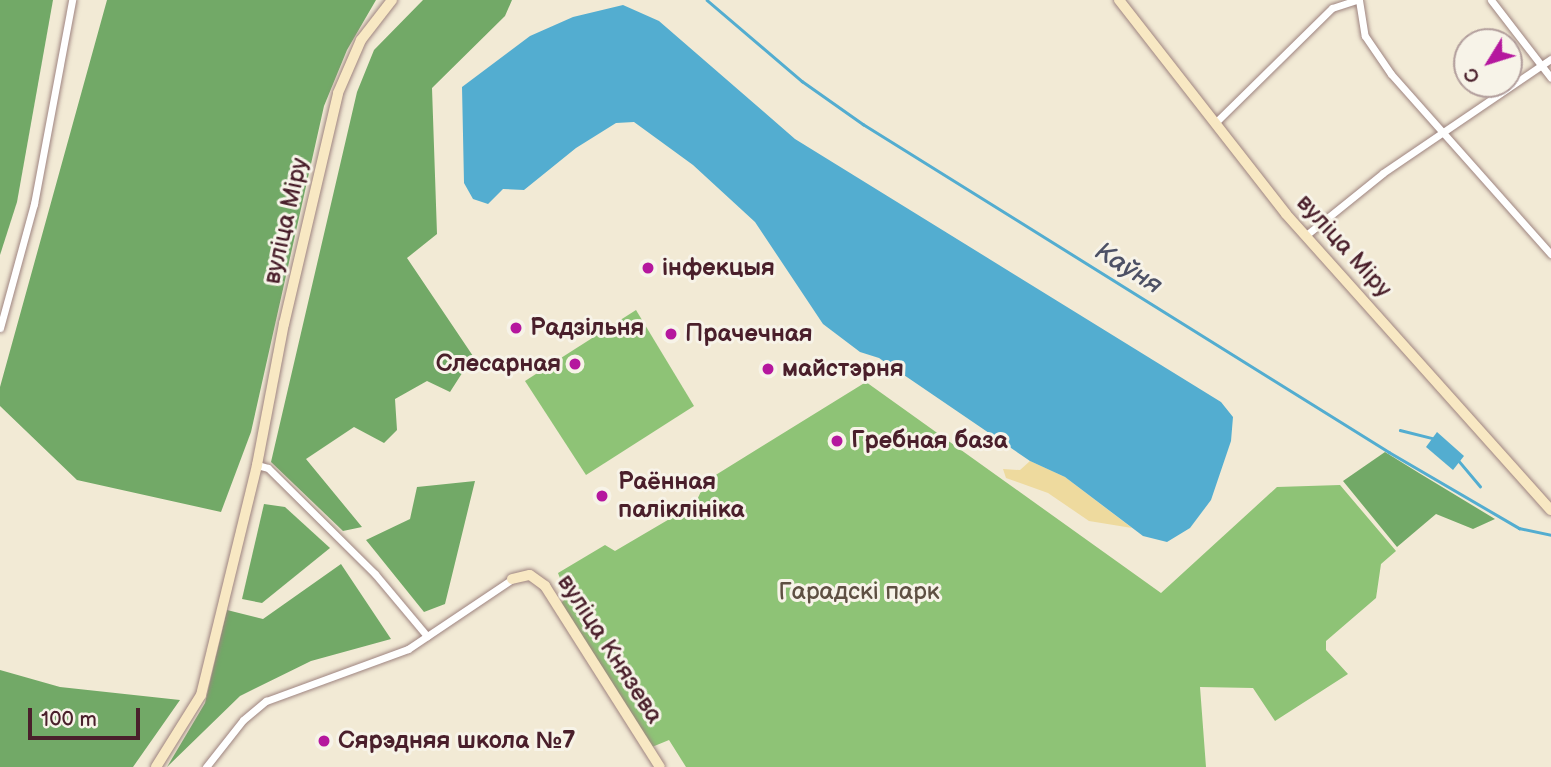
<!DOCTYPE html>
<html>
<head>
<meta charset="utf-8">
<style>
	body { margin:0 }
	#map { position:relative; width:1551px; height:767px; overflow:hidden; background:#f2ead5; font-family:"Balsamiq Sans",sans-serif }
	div>[style] { position:absolute }
	.green>* { inset:0; background:#8ec376 }
	.forest>* { inset:0; background:#72a967 }
	.sand>* { inset:0; background:#eeda9e }
	.water>* { inset:0; background:#53add0 }
	.stream>* { height:2.5px; margin:-1.25px; padding:0 1.25px; transform-origin:1.25px; border-radius:1.25px; background:#53add0 }
	.roads { filter:drop-shadow(0 0 2px #9e8480) drop-shadow(0 0 2px #9e8480) }
	.street>* { height:7px; margin:-3.5px; padding:0 3.5px; transform-origin:3.5px; border-radius:3.5px; background:#fff }
	.secondary>* { height:10px; margin:-5px; padding:0 5px; transform-origin:5px; border-radius:5px; background:#f8e8c3 }
	.dots>* { width:19px; height:19px; translate:-50% -50%; box-sizing:border-box; border:4px solid #f7f3e8; border-radius:50% }
	span { translate:-50% -50%; white-space:nowrap; text-align:center; line-height:1.15; -webkit-text-stroke:6px #f7f3e8; paint-order:stroke }
	.street-label { font-size:24px; color:#4a1f2b }
	.poi-label { font-size:24px; color:#4a1f2b; font-weight:700 }
	.left { translate:0 -50%; text-align:left }
	.right { translate:-100% -50%; text-align:right }
	.park-label { font-size:24px; color:#5e5042 }
	.water-label { font-size:26px; color:#4d5165; font-style:italic }
	.north { position:absolute; left:1453px; top:28px; width:70px; height:70px; box-sizing:border-box; background:#f7f3e8; border:2px solid #b29e9c; border-radius:50%; rotate:232deg; font-size:19px; font-weight:700; line-height:28px; text-align:center; color:#4a1f2b }
	.north::after { content:''; display:block; margin:auto; width:24px; height:32px; background:#b5179e; clip-path:polygon(50% 0,100% 100%,50% 72%,0 100%) }
	.scale { position:absolute; left:28px; top:708px; width:112px; height:32px; box-sizing:border-box; border:4px solid #4a1f2b; border-top:0; padding-left:9px; font-size:21px; line-height:24px; white-space:nowrap; color:#4a1f2b; -webkit-text-stroke:5px #f7f3e8; paint-order:stroke }
</style>
</head>
<body>
<div id="map">
	<div class="green">
		<i style="clip-path:polygon(636px 310px,694px 406px,586px 475px,525px 381px)"></i>
		<i style="clip-path:polygon(866px 382px,1161px 593px,1277px 487px,1340px 485px,1396px 551px,1381px 564px,1376px 598px,1326px 641px,1326px 650px,1348px 674px,1275px 721px,1253px 688px,1200px 687px,1206px 767px,686px 767px,669px 740px,652px 747px,561px 603px,567px 597px,558px 573px,605px 545px,615px 551px,695px 504px,706px 481px)"></i>
	</div>
	<div class="forest">
		<i style="clip-path:polygon(0 0,53px 0,17px 202px,0 255px)"></i>
		<i style="clip-path:polygon(107px 0,376px 0,347px 50px,324px 106px,251px 432px,221px 512px,77px 480px,0 406px,0 387px)"></i>
		<i style="clip-path:polygon(423px 0,512px 0,505px 16px,432px 88px,437px 234px,407px 258px,473px 356px,450px 392px,427px 381px,395px 399px,397px 430px,384px 443px,354px 427px,306px 459px,362px 527px,343px 531px,271px 462px,357px 92px,374px 50px)"></i>
		<i style="clip-path:polygon(1385px 452px,1419px 473px,1495px 519px,1473px 529px,1436px 514px,1397px 547px,1343px 481px)"></i>
		<i style="clip-path:polygon(475px 481px,445px 604px,424px 612px,366px 540px,410px 519px,417px 487px)"></i>
		<i style="clip-path:polygon(264px 504px,285px 507px,330px 548px,262px 603px,242px 599px)"></i>
		<i style="clip-path:polygon(341px 564px,391px 639px,311px 661px,240px 696px,167px 767px,205px 703px,227px 610px,263px 619px)"></i>
		<i style="clip-path:polygon(0 670px,60px 687px,180px 700px,133px 767px,0 767px)"></i>
	</div>
	<div class="sand">
		<i style="clip-path:polygon(1030px 461px,1065px 477px,1132px 528px,1089px 521px,1048px 493px,1006px 478px,1003px 469px,1020px 470px)"></i>
	</div>
	<div class="water">
		<i style="clip-path:polygon(623px 5px,659px 21px,795px 139px,1221px 402px,1233px 417px,1231px 441px,1211px 500px,1190px 528px,1167px 542px,1143px 536px,1065px 477px,1030px 461px,879px 358px,860px 352px,823px 324px,755px 222px,693px 165px,634px 122px,616px 123px,576px 148px,524px 190px,503px 189px,488px 204px,473px 199px,464px 183px,462px 87px,530px 36px,573px 17px)"></i>
		<i style="clip-path:polygon(1437px 432px,1464px 456px,1453px 470px,1426px 447px)"></i>
	</div>
	<div class="stream">
		<i style="left:707px;top:0;width:125px;rotate:40.5deg"></i>
		<i style="left:802px;top:81px;width:75px;rotate:35.2deg"></i>
		<i style="left:863px;top:124px;width:620px;rotate:31.95deg"></i>
		<i style="left:1389px;top:452px;width:151px;rotate:30.3deg"></i>
		<i style="left:1519px;top:528px;width:33px;rotate:12deg"></i>
		<i style="left:1400px;top:430px;width:34px;rotate:14deg"></i>
		<i style="left:1459px;top:461px;width:33px;rotate:50deg"></i>
	</div>
	<div class="roads">
		<div class="street">
			<i style="left:1359px;top:0;width:36px;rotate:81deg"></i>
			<i style="left:1365px;top:36px;width:46px;rotate:55.6deg"></i>
			<i style="left:1391px;top:74px;width:241px;rotate:48.4deg"></i>
			<i style="left:1491px;top:0;width:98px;rotate:52.4deg"></i>
			<i style="left:1215px;top:123px;width:164px;rotate:-44.5deg"></i>
			<i style="left:1332px;top:8px;width:25px;rotate:-18deg"></i>
			<i style="left:1305px;top:236px;width:100px;rotate:-38.9deg"></i>
			<i style="left:1383px;top:173px;width:203px;rotate:-34.2deg"></i>
			<i style="left:0;top:328px;width:129px;rotate:-74.7deg"></i>
			<i style="left:34px;top:204px;width:208px;rotate:-79.4deg"></i>
			<i style="left:257px;top:465px;width:11px;rotate:15deg"></i>
			<i style="left:268px;top:468px;width:151px;rotate:44.7deg"></i>
			<i style="left:375px;top:574px;width:81px;rotate:50deg"></i>
			<i style="left:206px;top:767px;width:60px;rotate:-51.8deg"></i>
			<i style="left:243px;top:720px;width:30px;rotate:-40deg"></i>
			<i style="left:266px;top:701px;width:151px;rotate:-20.1deg"></i>
			<i style="left:408px;top:649px;width:125px;rotate:-33.9deg"></i>
		</div>
		<div class="secondary">
			<i style="left:1119px;top:0;width:271px;rotate:52deg"></i>
			<i style="left:1286px;top:214px;width:397px;rotate:48.2deg"></i>
			<i style="left:512px;top:579px;width:18px;rotate:-13deg"></i>
			<i style="left:530px;top:575px;width:19px;rotate:36deg"></i>
			<i style="left:545px;top:586px;width:214px;rotate:57.6deg"></i>
			<i style="left:156px;top:767px;width:85px;rotate:-58deg"></i>
			<i style="left:201px;top:695px;width:237px;rotate:-76.3deg"></i>
			<i style="left:257px;top:465px;width:144px;rotate:-79.2deg"></i>
			<i style="left:284px;top:324px;width:237px;rotate:-76.8deg"></i>
			<i style="left:338px;top:93px;width:58px;rotate:-66.5deg"></i>
			<i style="left:361px;top:40px;width:51px;rotate:-52.2deg"></i>
		</div>
	</div>
	<div class="dots">
		<i style="left:648px;top:268px;background:#b5179e"></i>
		<i style="left:516px;top:328px;background:#b5179e"></i>
		<i style="left:671px;top:334px;background:#b5179e"></i>
		<i style="left:575px;top:364px;background:#b5179e"></i>
		<i style="left:768px;top:369px;background:#b5179e"></i>
		<i style="left:837px;top:441px;background:#b5179e"></i>
		<i style="left:602px;top:496px;background:#b5179e"></i>
		<i style="left:324px;top:741px;background:#b5179e"></i>
	</div>
	<div class="street-label">
		<span style="left:286px;top:221px;rotate:-77deg">вуліца Міру</span>
		<span style="left:1344px;top:246px;rotate:48deg">вуліца Міру</span>
		<span style="left:610px;top:649px;rotate:57deg">вуліца Князева</span>
	</div>
	<div class="poi-label">
		<span class="left" style="left:662px;top:268px">інфекцыя</span>
		<span class="left" style="left:530px;top:328px">Радзільня</span>
		<span class="left" style="left:685px;top:334px">Прачечная</span>
		<span class="right" style="left:561px;top:364px">Слесарная</span>
		<span class="left" style="left:782px;top:369px">майстэрня</span>
		<span class="left" style="left:851px;top:441px">Гребная база</span>
		<span class="left" style="left:618px;top:496px">Раённая<br>паліклініка</span>
		<span class="left" style="left:338px;top:741px">Сярэдняя школа №7</span>
	</div>
	<div class="park-label">
		<span style="left:859px;top:592px">Гарадскі парк</span>
	</div>
	<div class="water-label">
		<span style="left:1128px;top:269px;rotate:32deg">Каўня</span>
	</div>
	<div class="north">С</div>
	<div class="scale">100 m</div>
</div>
</body>
</html>
